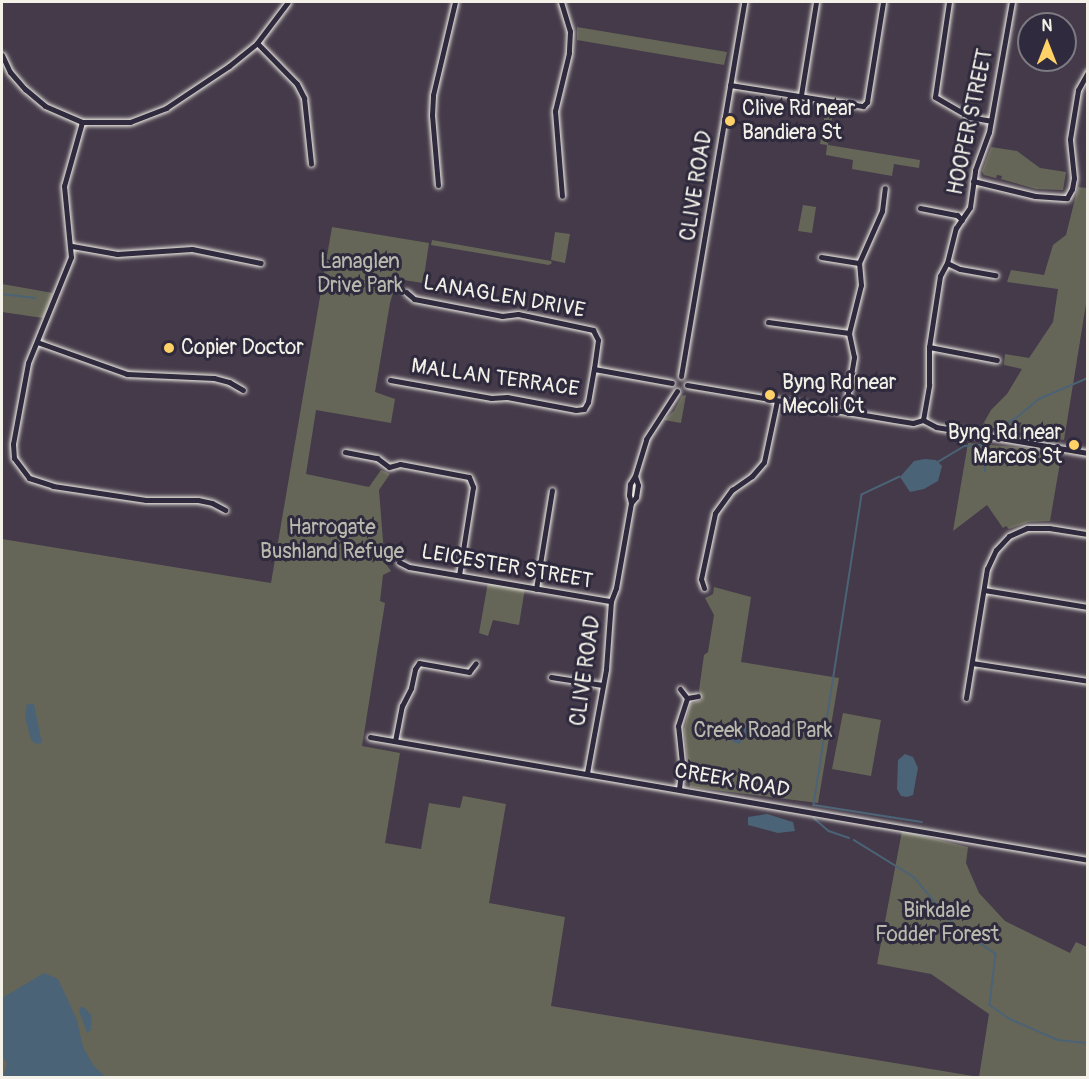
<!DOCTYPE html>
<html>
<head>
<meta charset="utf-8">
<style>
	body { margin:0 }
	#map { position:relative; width:1089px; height:1079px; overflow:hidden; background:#443a49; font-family:Pangolin,sans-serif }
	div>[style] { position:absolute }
	.green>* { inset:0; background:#666658 }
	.water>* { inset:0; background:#4b6376 }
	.stream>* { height:1.5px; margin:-0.75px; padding:0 0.75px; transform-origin:0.75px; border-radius:0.75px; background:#4b6376 }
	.roads { filter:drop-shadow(0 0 2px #f4f1e8) drop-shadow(0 0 2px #f4f1e8) }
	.street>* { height:5px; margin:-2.5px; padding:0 2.5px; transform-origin:2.5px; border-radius:2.5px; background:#2f2a3d }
	.dots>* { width:16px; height:16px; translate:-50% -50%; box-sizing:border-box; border:3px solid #2f2a3d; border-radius:50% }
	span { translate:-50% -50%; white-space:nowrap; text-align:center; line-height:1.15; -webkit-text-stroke:6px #2f2a3d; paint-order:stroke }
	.poi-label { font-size:21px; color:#f4f1e8 }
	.left { translate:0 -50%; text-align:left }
	.right { translate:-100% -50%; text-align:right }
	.street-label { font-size:21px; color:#f4f1e8 }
	.park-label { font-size:21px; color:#bbb9ae }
	.frame { position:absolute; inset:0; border:3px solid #f4f1e8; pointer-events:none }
	.north { position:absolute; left:1017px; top:12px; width:60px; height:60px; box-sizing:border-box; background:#2f2a3d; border:2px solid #7e7a81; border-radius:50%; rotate:0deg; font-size:16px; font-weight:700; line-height:24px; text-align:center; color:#f4f1e8 }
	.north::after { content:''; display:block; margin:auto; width:21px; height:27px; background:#ffd166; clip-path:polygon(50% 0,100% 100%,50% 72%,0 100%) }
</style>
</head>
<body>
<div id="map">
	<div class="green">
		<i style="clip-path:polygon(577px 27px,727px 52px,724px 65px,577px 40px)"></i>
		<i style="clip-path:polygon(827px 101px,834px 103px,828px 145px,920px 160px,919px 168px,894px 164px,892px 176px,852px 169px,853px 160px,826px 155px,827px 145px,820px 144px)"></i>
		<i style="clip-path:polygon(991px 147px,1017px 151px,1040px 168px,1066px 172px,1063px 190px,1036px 189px,1001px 179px,1002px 176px,997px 175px,996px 178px,984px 175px,982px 171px)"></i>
		<i style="clip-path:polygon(1078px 187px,1087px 188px,1087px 298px,1064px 440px,982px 426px,991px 410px,1007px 394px,1022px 369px,1004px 365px,1005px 354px,1029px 358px,1053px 322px,1058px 289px,1007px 282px,1011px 270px,1044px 275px,1053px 245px,1066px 235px)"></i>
		<i style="clip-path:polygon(803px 205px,816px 207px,812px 233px,798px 231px)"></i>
		<i style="clip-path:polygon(332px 227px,429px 243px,423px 283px,397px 279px,390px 303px,375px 392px,395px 399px,391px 423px,316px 410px,306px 474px,369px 487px,381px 470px,390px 474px,379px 490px,384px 553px,388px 554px,386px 564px,391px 571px,383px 575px,380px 601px,385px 603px,362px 746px,400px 753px,385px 843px,421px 849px,429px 803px,460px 808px,463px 796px,506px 804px,489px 903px,565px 917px,551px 1006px,979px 1077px,989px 1014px,931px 974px,877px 964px,902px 831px,968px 847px,966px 863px,979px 893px,1005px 921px,1070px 953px,1076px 942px,1087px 947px,1087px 1077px,2px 1077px,2px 539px,271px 583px)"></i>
		<i style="clip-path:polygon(555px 232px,570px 234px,565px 263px,551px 260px)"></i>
		<i style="clip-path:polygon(432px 240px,551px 261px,552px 263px,549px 265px,431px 245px)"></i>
		<i style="clip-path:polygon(2px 284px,53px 293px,43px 318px,2px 312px)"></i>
		<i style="clip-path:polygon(686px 395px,681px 423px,664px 420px,674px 411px,682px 396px)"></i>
		<i style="clip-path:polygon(968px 443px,1062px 451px,1050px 521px,1029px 522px,1009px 529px,1006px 526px,1003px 528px,987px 505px,953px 531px)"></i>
		<i style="clip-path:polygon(488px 582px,525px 588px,519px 625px,493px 620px,488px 636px,479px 633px)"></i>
		<i style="clip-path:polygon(714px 587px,751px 597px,741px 662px,839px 678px,818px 803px,690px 787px,684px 730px,690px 704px,702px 700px,699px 690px,704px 655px,708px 652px,714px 615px,705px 598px,713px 594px)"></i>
		<i style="clip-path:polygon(843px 713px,881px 720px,871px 776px,832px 769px)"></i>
	</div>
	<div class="water">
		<i style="clip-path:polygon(925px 459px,936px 460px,942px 466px,938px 481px,924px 489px,910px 492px,900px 477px,914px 461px)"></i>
		<i style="clip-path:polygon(27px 704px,34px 704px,42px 743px,36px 744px,31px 740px,25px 717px)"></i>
		<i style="clip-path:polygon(739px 726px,752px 729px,751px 735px,743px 739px,739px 744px,733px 742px,730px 737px,732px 731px)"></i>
		<i style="clip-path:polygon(905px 754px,913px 757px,918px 768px,913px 795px,907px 797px,901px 796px,897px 789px,898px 760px)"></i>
		<i style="clip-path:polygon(767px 814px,793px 822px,795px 831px,778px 833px,748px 825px,748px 817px)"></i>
		<i style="clip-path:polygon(44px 973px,58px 979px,77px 1020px,83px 1047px,94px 1066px,106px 1077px,3px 1077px,7px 1064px,2px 1055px,2px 998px)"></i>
		<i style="clip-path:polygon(80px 1007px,85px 1008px,92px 1016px,91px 1030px,87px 1033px,79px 1011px)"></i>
	</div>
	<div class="stream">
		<i style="left:2px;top:294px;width:33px;rotate:7deg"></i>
		<i style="left:997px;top:428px;width:20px;rotate:-27deg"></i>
		<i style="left:1015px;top:419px;width:31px;rotate:-40deg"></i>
		<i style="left:1039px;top:399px;width:53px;rotate:-23.2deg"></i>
		<i style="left:938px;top:462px;width:31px;rotate:-31deg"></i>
		<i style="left:965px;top:446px;width:17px;rotate:-3deg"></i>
		<i style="left:982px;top:445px;width:27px;rotate:82deg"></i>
		<i style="left:900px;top:477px;width:42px;rotate:154.7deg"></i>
		<i style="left:862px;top:495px;width:314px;rotate:98.8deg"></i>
		<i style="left:814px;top:805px;width:109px;rotate:8.9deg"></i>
		<i style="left:814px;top:818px;width:20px;rotate:41deg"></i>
		<i style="left:829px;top:831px;width:21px;rotate:19deg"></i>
		<i style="left:854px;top:840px;width:70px;rotate:31.7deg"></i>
		<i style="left:914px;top:877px;width:62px;rotate:50.2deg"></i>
		<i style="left:954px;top:925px;width:51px;rotate:34.6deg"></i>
		<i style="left:996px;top:954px;width:51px;rotate:96.7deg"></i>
		<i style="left:990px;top:1005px;width:24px;rotate:35deg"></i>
		<i style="left:1010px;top:1019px;width:52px;rotate:23.6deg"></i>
		<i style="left:1058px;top:1040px;width:30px;rotate:6deg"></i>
	</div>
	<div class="roads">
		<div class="street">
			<i style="left:561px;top:2px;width:30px;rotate:73deg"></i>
			<i style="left:570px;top:31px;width:22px;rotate:93deg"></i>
			<i style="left:569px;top:53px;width:60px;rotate:103.6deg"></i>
			<i style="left:555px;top:111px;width:85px;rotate:85.3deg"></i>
			<i style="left:949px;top:2px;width:96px;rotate:98.4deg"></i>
			<i style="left:935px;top:97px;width:39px;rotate:30deg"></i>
			<i style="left:969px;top:117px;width:22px;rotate:10deg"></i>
			<i style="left:257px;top:43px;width:57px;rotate:45.7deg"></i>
			<i style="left:297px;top:84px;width:16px;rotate:63deg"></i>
			<i style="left:304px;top:98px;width:66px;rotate:83.9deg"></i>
			<i style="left:2px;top:55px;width:19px;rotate:65deg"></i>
			<i style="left:10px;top:72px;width:23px;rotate:49deg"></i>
			<i style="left:25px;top:89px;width:26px;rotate:40deg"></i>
			<i style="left:45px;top:106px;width:40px;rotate:23.4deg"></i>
			<i style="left:82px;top:122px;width:48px"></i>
			<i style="left:130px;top:122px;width:39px;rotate:-21deg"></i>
			<i style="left:166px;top:108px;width:76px;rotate:-33.7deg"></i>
			<i style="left:229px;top:66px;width:36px;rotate:-39deg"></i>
			<i style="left:257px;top:43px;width:51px;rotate:-52.9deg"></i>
			<i style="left:730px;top:85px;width:135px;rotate:9deg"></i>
			<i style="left:863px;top:106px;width:6px;rotate:-45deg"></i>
			<i style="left:867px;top:102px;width:101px;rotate:-80.9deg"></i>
			<i style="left:801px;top:95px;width:94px;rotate:-80.8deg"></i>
			<i style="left:82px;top:122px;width:66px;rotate:105.7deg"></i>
			<i style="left:64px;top:186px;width:71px;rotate:84.4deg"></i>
			<i style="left:71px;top:257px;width:114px;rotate:112.1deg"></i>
			<i style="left:28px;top:363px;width:82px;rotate:100.5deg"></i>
			<i style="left:13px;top:444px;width:14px;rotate:86deg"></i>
			<i style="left:14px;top:458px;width:25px;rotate:53deg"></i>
			<i style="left:29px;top:478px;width:25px;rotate:18deg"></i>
			<i style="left:53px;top:486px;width:94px;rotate:8.6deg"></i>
			<i style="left:146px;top:500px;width:52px"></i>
			<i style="left:198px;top:500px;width:14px;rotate:12deg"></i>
			<i style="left:212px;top:503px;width:15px;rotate:28deg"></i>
			<i style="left:973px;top:181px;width:64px;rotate:13.6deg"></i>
			<i style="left:1035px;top:196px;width:32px;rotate:4deg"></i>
			<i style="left:1067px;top:198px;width:10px;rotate:-61deg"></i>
			<i style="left:1072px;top:189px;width:11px;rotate:-80deg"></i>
			<i style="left:1074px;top:178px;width:39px;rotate:-96deg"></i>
			<i style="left:1070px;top:139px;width:50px;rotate:-80.7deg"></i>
			<i style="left:1078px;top:90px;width:21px;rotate:-61deg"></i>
			<i style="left:438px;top:185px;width:70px;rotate:-94.9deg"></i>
			<i style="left:432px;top:115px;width:20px;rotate:-87deg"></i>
			<i style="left:433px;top:95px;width:96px;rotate:-76.7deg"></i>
			<i style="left:920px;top:208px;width:38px;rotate:11deg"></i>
			<i style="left:957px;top:215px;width:7px;rotate:45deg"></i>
			<i style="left:72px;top:246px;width:46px;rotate:10.1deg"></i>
			<i style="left:117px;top:254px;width:75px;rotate:-3.8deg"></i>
			<i style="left:192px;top:249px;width:70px;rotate:11.5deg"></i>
			<i style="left:821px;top:257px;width:38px;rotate:9deg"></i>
			<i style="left:947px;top:263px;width:14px;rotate:25deg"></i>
			<i style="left:960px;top:269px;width:36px;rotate:10deg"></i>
			<i style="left:406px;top:292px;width:11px;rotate:41deg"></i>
			<i style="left:414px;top:299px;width:90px;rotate:10.9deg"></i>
			<i style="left:502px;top:316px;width:16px;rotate:-7deg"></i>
			<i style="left:518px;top:314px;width:77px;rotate:12deg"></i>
			<i style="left:593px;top:330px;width:11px;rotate:63deg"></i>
			<i style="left:598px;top:340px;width:29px;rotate:98deg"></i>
			<i style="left:768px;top:322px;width:82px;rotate:7.7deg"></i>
			<i style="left:37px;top:342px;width:96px;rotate:19.6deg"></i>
			<i style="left:127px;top:374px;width:87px;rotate:2.6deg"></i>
			<i style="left:214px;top:378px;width:16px;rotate:15deg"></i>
			<i style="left:229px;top:382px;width:16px;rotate:30deg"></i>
			<i style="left:929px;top:347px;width:69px;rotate:10.8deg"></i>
			<i style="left:681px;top:376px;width:379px;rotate:-80.4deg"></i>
			<i style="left:390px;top:380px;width:103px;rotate:10.1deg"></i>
			<i style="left:491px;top:398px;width:16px;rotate:-4deg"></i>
			<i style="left:507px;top:397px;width:70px;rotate:10.7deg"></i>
			<i style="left:576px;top:410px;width:8px;rotate:-7deg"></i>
			<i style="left:584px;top:409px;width:8px;rotate:-60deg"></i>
			<i style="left:588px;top:402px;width:34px;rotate:-80deg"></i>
			<i style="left:594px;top:369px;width:79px;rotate:10.2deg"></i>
			<i style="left:687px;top:385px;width:210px;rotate:9.6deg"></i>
			<i style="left:894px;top:420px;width:19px;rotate:9deg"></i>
			<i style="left:913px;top:423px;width:10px;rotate:-17deg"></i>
			<i style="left:923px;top:420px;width:15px;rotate:28deg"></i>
			<i style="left:936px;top:427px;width:154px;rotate:9.7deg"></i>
			<i style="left:845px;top:411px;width:55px;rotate:-80.5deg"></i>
			<i style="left:854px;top:357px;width:25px;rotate:-102deg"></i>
			<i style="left:849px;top:333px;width:49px;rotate:-76deg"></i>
			<i style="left:861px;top:285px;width:22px;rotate:-95deg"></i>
			<i style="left:859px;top:263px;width:57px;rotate:-66.1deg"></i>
			<i style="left:882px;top:211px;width:23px;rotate:-83deg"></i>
			<i style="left:923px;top:420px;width:36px;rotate:-80deg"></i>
			<i style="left:929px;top:385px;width:38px;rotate:-90deg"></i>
			<i style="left:929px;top:347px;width:72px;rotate:-81.2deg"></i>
			<i style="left:940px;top:276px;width:15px;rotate:-62deg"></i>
			<i style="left:947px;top:263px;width:36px;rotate:-76deg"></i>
			<i style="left:956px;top:228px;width:25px;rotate:-56deg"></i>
			<i style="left:970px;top:207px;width:37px;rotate:-82deg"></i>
			<i style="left:975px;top:170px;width:40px;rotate:-69.8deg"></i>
			<i style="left:989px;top:132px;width:132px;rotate:-80deg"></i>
			<i style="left:345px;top:452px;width:33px;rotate:11deg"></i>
			<i style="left:377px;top:458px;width:15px;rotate:37deg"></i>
			<i style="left:389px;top:467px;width:11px;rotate:-15deg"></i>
			<i style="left:400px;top:464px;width:70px;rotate:10.7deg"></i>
			<i style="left:469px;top:477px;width:11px;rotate:68deg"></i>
			<i style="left:473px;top:487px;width:89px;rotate:99deg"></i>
			<i style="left:631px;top:503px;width:8px;rotate:-104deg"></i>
			<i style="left:629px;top:495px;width:11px;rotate:-85deg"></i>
			<i style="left:630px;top:484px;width:9px;rotate:-58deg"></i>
			<i style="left:635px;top:476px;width:39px;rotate:-73deg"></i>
			<i style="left:646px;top:439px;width:57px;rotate:-57.1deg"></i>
			<i style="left:399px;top:562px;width:11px;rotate:27deg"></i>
			<i style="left:409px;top:567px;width:205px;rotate:9.6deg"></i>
			<i style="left:704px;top:588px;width:9px;rotate:-108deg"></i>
			<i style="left:701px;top:579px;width:67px;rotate:-78deg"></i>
			<i style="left:715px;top:513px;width:29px;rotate:-54deg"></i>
			<i style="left:732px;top:490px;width:24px;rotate:-35deg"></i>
			<i style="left:752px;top:476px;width:18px;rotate:-49deg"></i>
			<i style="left:764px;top:462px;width:62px;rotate:-78deg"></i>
			<i style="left:536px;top:589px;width:100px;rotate:-80.8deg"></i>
			<i style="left:984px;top:590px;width:105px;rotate:9.3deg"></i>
			<i style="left:972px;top:663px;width:117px;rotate:8.8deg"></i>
			<i style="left:551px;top:677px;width:52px;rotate:8.9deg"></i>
			<i style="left:680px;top:689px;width:11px;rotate:52deg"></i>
			<i style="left:687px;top:698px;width:11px;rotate:-10deg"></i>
			<i style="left:966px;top:698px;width:131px;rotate:-80.8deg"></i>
			<i style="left:987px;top:569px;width:21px;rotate:-65deg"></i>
			<i style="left:996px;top:550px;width:19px;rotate:-47deg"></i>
			<i style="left:1009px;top:536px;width:20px;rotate:-24deg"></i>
			<i style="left:1027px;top:528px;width:22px"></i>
			<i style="left:1049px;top:528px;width:39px;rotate:9deg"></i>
			<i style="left:370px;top:737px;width:728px;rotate:9.72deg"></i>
			<i style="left:395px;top:741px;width:36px;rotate:-79deg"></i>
			<i style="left:402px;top:706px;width:20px;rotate:-63deg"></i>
			<i style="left:411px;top:688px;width:19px;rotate:-78deg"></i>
			<i style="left:415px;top:669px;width:7px;rotate:-56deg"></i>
			<i style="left:419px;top:663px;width:51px;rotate:10.2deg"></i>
			<i style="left:469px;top:672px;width:11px;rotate:-52deg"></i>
			<i style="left:587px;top:773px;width:106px;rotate:-79.6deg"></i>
			<i style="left:606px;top:669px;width:68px;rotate:-85.8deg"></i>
			<i style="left:611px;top:601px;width:14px;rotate:-69deg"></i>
			<i style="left:616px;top:588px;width:86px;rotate:-80deg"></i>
			<i style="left:631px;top:503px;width:8px;rotate:-50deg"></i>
			<i style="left:636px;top:497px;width:12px;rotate:-81deg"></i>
			<i style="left:638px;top:485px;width:9px;rotate:-108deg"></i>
			<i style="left:679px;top:789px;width:26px;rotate:-83deg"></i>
			<i style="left:682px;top:763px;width:37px;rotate:-96deg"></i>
			<i style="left:678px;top:726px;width:29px;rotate:-72deg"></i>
		</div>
	</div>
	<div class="dots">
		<i style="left:730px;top:121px;background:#ffd166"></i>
		<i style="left:169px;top:348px;background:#ffd166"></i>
		<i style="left:770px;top:395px;background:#ffd166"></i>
		<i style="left:1074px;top:445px;background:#ffd166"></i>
	</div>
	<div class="poi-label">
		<span class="left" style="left:742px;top:121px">Clive Rd near<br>Bandiera St</span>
		<span class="left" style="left:181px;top:348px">Copier Doctor</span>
		<span class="left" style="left:782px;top:395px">Byng Rd near<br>Mecoli Ct</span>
		<span class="right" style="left:1062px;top:445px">Byng Rd near<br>Marcos St</span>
	</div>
	<div class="street-label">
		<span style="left:971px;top:122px;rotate:-78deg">HOOPER STREET</span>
		<span style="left:697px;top:186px;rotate:-81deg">CLIVE ROAD</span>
		<span style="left:504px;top:297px;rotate:10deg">LANAGLEN DRIVE</span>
		<span style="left:495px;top:378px;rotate:8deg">MALLAN TERRACE</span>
		<span style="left:507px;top:567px;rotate:10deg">LEICESTER STREET</span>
		<span style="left:586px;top:671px;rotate:-82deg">CLIVE ROAD</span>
		<span style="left:732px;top:781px;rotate:10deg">CREEK ROAD</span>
	</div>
	<div class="park-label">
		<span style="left:360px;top:274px">Lanaglen<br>Drive Park</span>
		<span style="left:332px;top:540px">Harrogate<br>Bushland Refuge</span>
		<span style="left:763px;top:731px">Creek Road Park</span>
		<span style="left:937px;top:923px">Birkdale<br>Fodder Forest</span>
	</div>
	<div class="frame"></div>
	<div class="north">N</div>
</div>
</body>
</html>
